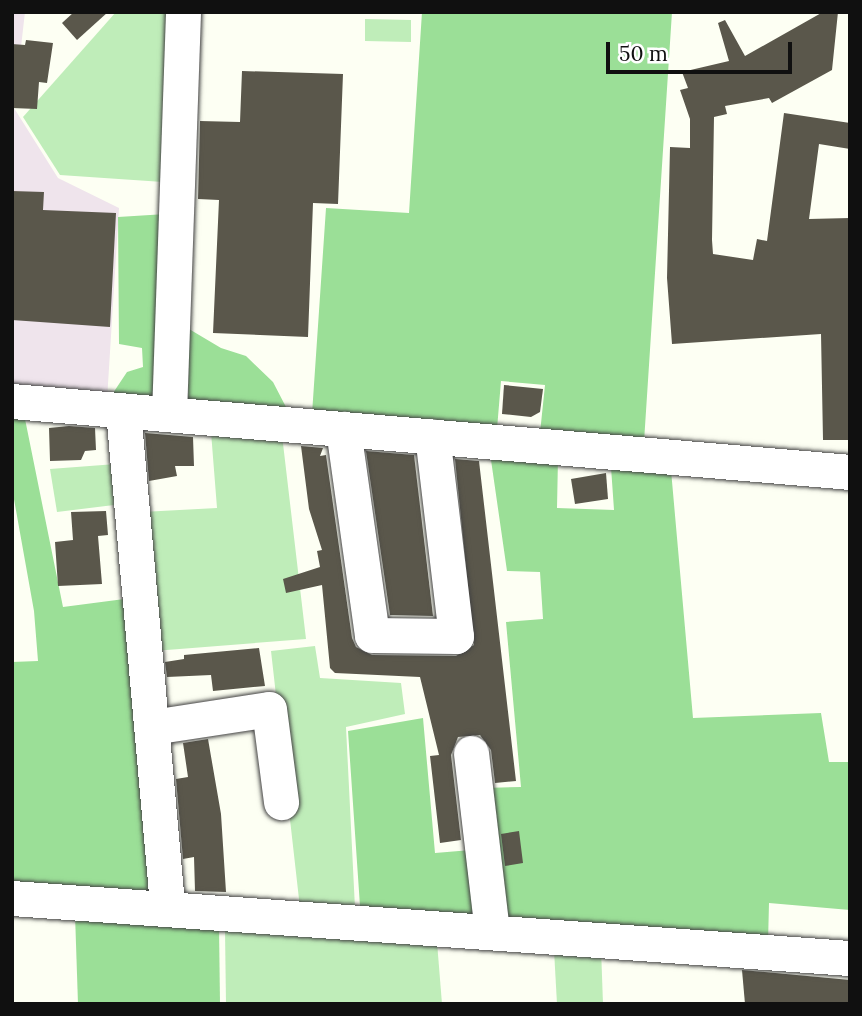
<!DOCTYPE html>
<html>
<head>
<meta charset="utf-8">
<style>
	body { margin:0 }
	#map { position:relative; width:862px; height:1016px; overflow:hidden; background:#fdfff3; font-family:Lora,serif }
	div>[style] { position:absolute }
	.industrial>* { inset:0; background:#efe4ec }
	.green>* { inset:0; background:#bfedb9 }
	.forest>* { inset:0; background:#9bdf97 }
	.building>* { inset:0; background:#5a574b }
	.roads { filter:drop-shadow(0 0 2px #434343) drop-shadow(0 0 2px #434343) }
	.minor>* { height:35px; margin:-17.5px; padding:0 17.5px; transform-origin:17.5px; border-radius:17.5px; background:#fff }
	span { translate:-50% -50%; white-space:nowrap; text-align:center; line-height:1.15; -webkit-text-stroke:7px #fff; paint-order:stroke }
	.frame { position:absolute; inset:0; border:14px solid #101010; pointer-events:none }
	.scale { position:absolute; left:606px; top:42px; width:186px; height:32px; box-sizing:border-box; border:4px solid #101010; border-top:0; padding-left:9px; font-size:21px; line-height:24px; white-space:nowrap; color:#101010; -webkit-text-stroke:5px #fff; paint-order:stroke }
</style>
</head>
<body>
<div id="map">
	<div class="industrial">
		<i style="clip-path:polygon(12px 12px,25px 12px,14px 108px,58px 178px,119px 208px,107px 400px,12px 392px)"></i>
	</div>
	<div class="green">
		<i style="clip-path:polygon(116px 12px,174px 12px,163px 182px,60px 175px,23px 117px)"></i>
		<i style="clip-path:polygon(365px 19px,411px 20px,411px 42px,365px 41px)"></i>
		<i style="clip-path:polygon(211px 432px,282px 435px,306px 639px,154px 651px,142px 512px,217px 508px)"></i>
		<i style="clip-path:polygon(116px 464px,122px 504px,57px 512px,50px 469px)"></i>
		<i style="clip-path:polygon(315px 646px,320px 678px,401px 683px,405px 714px,346px 727px,355px 908px,300px 908px,271px 651px)"></i>
		<i style="clip-path:polygon(225px 930px,437px 942px,442px 1004px,226px 1004px)"></i>
		<i style="clip-path:polygon(601px 948px,603px 1004px,557px 1004px,554px 950px)"></i>
	</div>
	<div class="forest">
		<i style="clip-path:polygon(422px 12px,672px 12px,644px 442px,540px 433px,545px 385px,501px 381px,497px 429px,312px 414px,326px 208px,409px 213px)"></i>
		<i style="clip-path:polygon(166px 214px,159px 398px,113px 393px,127px 372px,143px 367px,142px 348px,119px 344px,118px 217px)"></i>
		<i style="clip-path:polygon(189px 329px,221px 348px,246px 356px,273px 382px,287px 409px,188px 407px)"></i>
		<i style="clip-path:polygon(12px 413px,24px 414px,63px 607px,132px 598px,159px 897px,12px 886px,12px 662px,38px 661px,34px 611px,12px 488px)"></i>
		<i style="clip-path:polygon(490px 453px,558px 458px,557px 508px,614px 510px,611px 467px,671px 470px,693px 718px,821px 713px,829px 762px,850px 762px,850px 910px,769px 903px,768px 943px,502px 920px,484px 788px,521px 787px,506px 622px,543px 619px,540px 572px,507px 571px)"></i>
		<i style="clip-path:polygon(423px 718px,435px 853px,471px 850px,482px 918px,360px 906px,348px 731px)"></i>
		<i style="clip-path:polygon(75px 914px,219px 926px,220px 1004px,78px 1004px)"></i>
	</div>
	<div class="building">
		<i style="clip-path:polygon(74px 12px,108px 12px,77px 40px,62px 23px)"></i>
		<i style="clip-path:polygon(823px 12px,838px 12px,832px 70px,772px 103px,769px 98px,725px 106px,727px 114px,714px 117px,712px 240px,713px 254px,753px 260px,757px 239px,767px 241px,784px 113px,850px 123px,850px 149px,819px 144px,809px 219px,850px 218px,850px 440px,823px 440px,821px 334px,672px 344px,667px 278px,670px 147px,690px 148px,690px 119px,680px 90px,688px 88px,682px 72px,729px 61px,718px 23px,725px 20px,745px 56px)"></i>
		<i style="clip-path:polygon(26px 40px,53px 43px,47px 83px,39px 82px,37px 109px,12px 108px,12px 44px,25px 45px)"></i>
		<i style="clip-path:polygon(242px 71px,343px 74px,338px 204px,313px 203px,308px 337px,213px 333px,219px 200px,198px 199px,200px 121px,240px 122px)"></i>
		<i style="clip-path:polygon(12px 191px,44px 192px,43px 210px,116px 213px,110px 327px,12px 320px)"></i>
		<i style="clip-path:polygon(504px 385px,543px 389px,540px 412px,531px 417px,502px 414px)"></i>
		<i style="clip-path:polygon(69px 426px,95px 428px,96px 450px,85px 451px,81px 460px,50px 461px,49px 428px)"></i>
		<i style="clip-path:polygon(145px 433px,193px 437px,194px 466px,175px 466px,177px 476px,149px 481px)"></i>
		<i style="clip-path:polygon(301px 446px,323px 448px,320px 456px,326px 455px,352px 638px,356px 647px,372px 655px,456px 656px,474px 645px,455px 459px,479px 461px,516px 781px,495px 783px,491px 750px,480px 735px,458px 737px,451px 755px,461px 840px,440px 843px,430px 756px,439px 755px,420px 677px,335px 673px,330px 668px,322px 585px,286px 593px,283px 579px,320px 567px,317px 551px,322px 550px,309px 509px)"></i>
		<i style="clip-path:polygon(366px 451px,414px 455px,433px 616px,390px 615px)"></i>
		<i style="clip-path:polygon(606px 473px,608px 499px,575px 504px,571px 479px)"></i>
		<i style="clip-path:polygon(106px 511px,108px 535px,98px 536px,102px 584px,58px 586px,55px 542px,73px 540px,71px 512px)"></i>
		<i style="clip-path:polygon(259px 648px,265px 686px,213px 691px,211px 675px,167px 677px,165px 662px,184px 659px,184px 655px)"></i>
		<i style="clip-path:polygon(208px 739px,221px 814px,226px 892px,195px 891px,194px 857px,183px 859px,176px 779px,188px 777px,183px 743px)"></i>
		<i style="clip-path:polygon(519px 831px,523px 863px,505px 866px,501px 834px)"></i>
		<i style="clip-path:polygon(742px 970px,850px 980px,850px 1004px,745px 1004px)"></i>
	</div>
	<div class="roads">
		<div class="minor">
			<i style="left:12px;top:401px;width:841px;rotate:4.84deg"></i>
			<i style="left:123px;top:411px;width:498px;rotate:84.9deg"></i>
			<i style="left:169px;top:414px;width:402px;rotate:-88deg"></i>
			<i style="left:343px;top:429px;width:208px;rotate:82deg"></i>
			<i style="left:372px;top:635px;width:84px;rotate:0.7deg"></i>
			<i style="left:456px;top:636px;width:201px;rotate:-96.8deg"></i>
			<i style="left:152px;top:727px;width:118px;rotate:-8.7deg"></i>
			<i style="left:269px;top:709px;width:94px;rotate:82.6deg"></i>
			<i style="left:471px;top:753px;width:179px;rotate:83.3deg"></i>
			<i style="left:12px;top:898px;width:840px;rotate:4.1deg"></i>
		</div>
	</div>
	<div class="frame"></div>
	<div class="scale">50 m</div>
</div>
</body>
</html>
